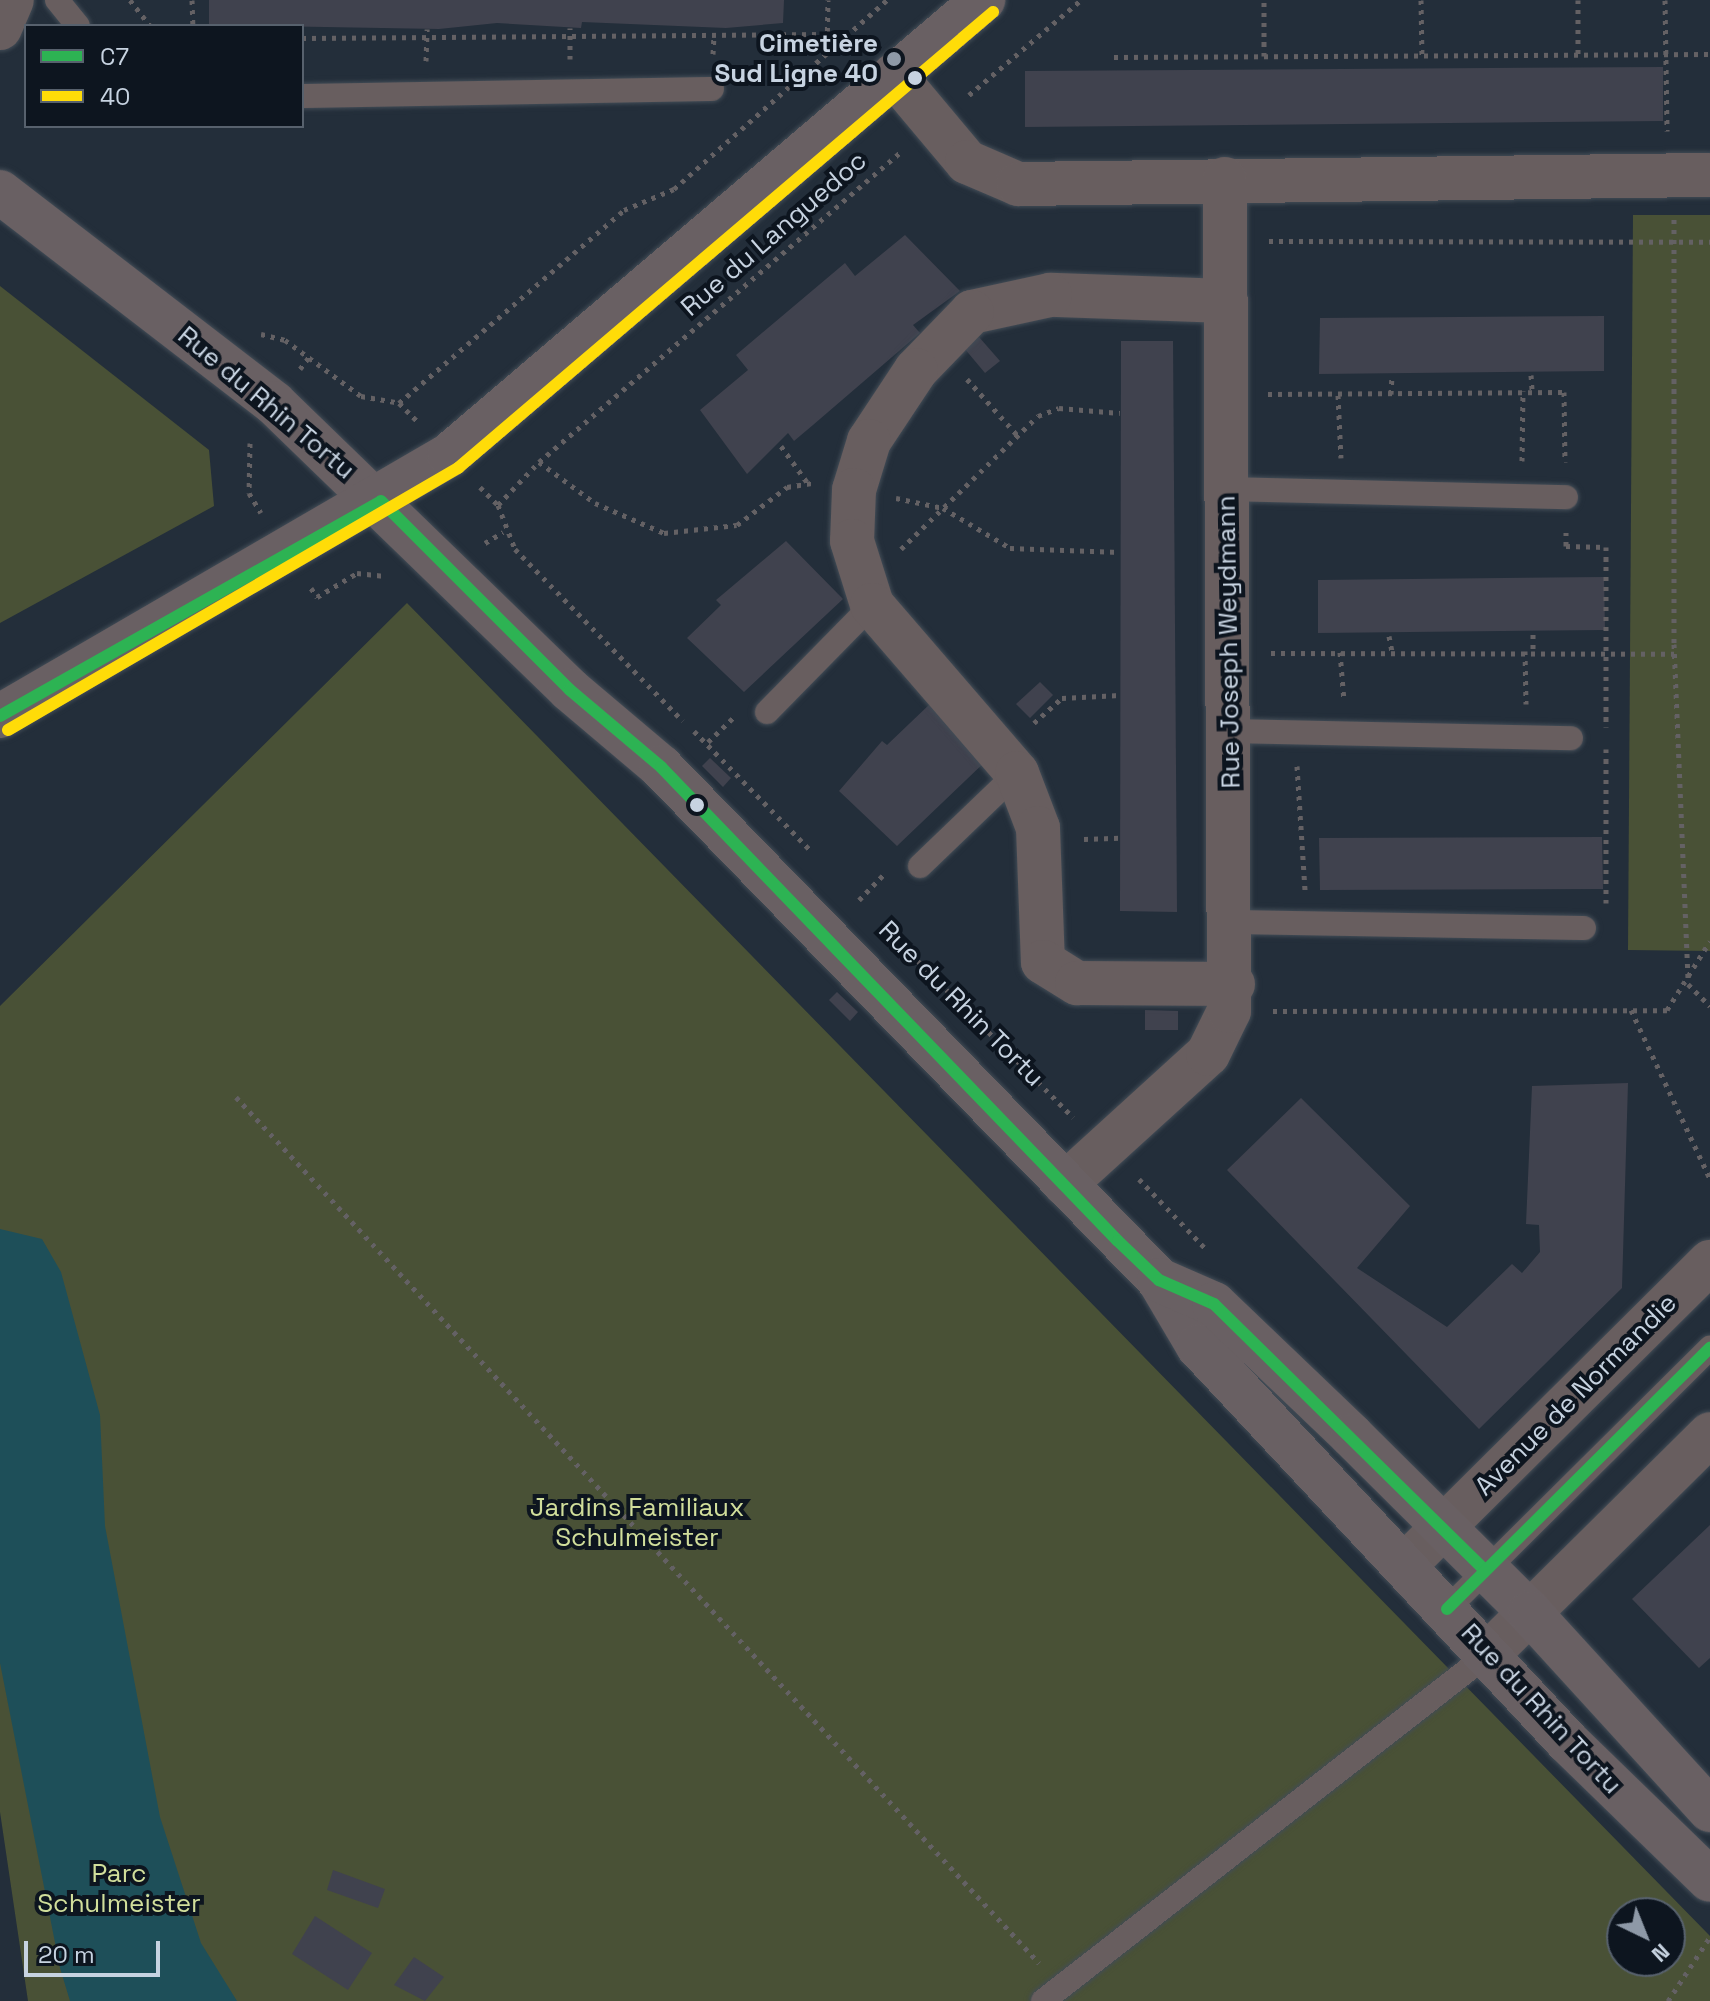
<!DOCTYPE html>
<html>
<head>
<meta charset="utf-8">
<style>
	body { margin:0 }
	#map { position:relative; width:1710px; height:2001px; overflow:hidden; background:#232e3a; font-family:"Space Grotesk",sans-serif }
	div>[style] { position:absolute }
	.green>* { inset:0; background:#495136 }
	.water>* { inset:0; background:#1e4f59 }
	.building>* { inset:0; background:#40424e }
	.path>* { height:5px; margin-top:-2.5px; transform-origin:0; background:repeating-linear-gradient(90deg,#646164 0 4px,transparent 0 10px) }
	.roads { filter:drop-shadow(0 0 2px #424c56) drop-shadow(0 0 2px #424c56) }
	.lane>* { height:24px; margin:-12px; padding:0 12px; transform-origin:12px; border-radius:12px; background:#685e5f }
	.street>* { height:44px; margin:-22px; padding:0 22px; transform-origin:22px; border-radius:22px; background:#685e5f }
	.secondary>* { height:44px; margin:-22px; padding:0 22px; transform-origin:22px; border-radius:22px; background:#696063 }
	.bus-1>* { height:12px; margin:-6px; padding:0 6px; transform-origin:6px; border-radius:6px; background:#2db353 }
	.bus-2>* { height:12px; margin:-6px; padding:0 6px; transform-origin:6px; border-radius:6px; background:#ffdc08 }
	.dots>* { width:22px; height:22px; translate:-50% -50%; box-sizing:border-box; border:4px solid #0d151f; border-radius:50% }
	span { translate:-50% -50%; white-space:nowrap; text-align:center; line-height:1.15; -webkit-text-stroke:8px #0d151f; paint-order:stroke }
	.poi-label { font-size:26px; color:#c7d3e1; font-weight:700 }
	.right { translate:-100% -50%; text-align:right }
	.street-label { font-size:26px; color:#c7d3e1 }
	.park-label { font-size:26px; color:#d1de9b }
	.legend { position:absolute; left:24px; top:24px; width:280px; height:104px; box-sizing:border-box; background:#0d151f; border:2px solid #57616d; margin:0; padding:10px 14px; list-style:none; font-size:24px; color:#c7d3e1 }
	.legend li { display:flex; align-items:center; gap:16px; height:40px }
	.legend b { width:40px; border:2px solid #57616d }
	.north { position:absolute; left:1606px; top:1897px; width:80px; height:80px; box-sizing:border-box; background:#0d151f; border:2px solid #57616d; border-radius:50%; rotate:137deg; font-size:22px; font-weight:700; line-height:32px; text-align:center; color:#c7d3e1 }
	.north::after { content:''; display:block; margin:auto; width:28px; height:36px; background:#8e99a7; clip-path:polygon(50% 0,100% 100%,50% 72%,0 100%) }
	.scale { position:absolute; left:24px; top:1941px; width:136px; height:36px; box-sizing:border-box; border:4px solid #c7d3e1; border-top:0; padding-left:10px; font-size:24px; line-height:28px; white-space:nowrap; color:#c7d3e1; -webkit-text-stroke:6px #0d151f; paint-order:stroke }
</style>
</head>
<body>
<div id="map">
	<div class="green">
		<i style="clip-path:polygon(1633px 215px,1710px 215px,1710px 951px,1628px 950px)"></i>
		<i style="clip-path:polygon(0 286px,209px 450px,214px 506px,0 623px)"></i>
		<i style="clip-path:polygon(evenodd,407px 603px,1710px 1936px,1710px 2001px,28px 2001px,0 1812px,0 1006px,407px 603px,1622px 1913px,1670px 1913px,1670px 1961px,1622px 1961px,1622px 1913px)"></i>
	</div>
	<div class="water">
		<i style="clip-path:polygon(0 1229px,42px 1239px,61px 1272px,100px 1415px,105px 1526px,160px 1817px,201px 1943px,237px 2001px,70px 2001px,60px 1968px,0 1663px)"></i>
	</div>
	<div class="building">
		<i style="clip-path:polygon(209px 0,784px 0,783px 23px,726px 28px,582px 22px,581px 28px,497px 23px,439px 29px,209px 25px)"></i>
		<i style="clip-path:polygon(1663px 67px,1663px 121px,1025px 127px,1025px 71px)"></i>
		<i style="clip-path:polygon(905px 235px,960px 291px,913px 325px,920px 333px,813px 425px,794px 441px,788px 433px,747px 474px,700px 410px,748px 370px,736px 355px,845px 263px,855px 276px)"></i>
		<i style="clip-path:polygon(1604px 316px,1604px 371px,1319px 374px,1320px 318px)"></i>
		<i style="clip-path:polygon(979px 337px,1000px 361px,985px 373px,964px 348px)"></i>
		<i style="clip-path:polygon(1121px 341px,1173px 341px,1177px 912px,1120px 911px)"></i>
		<i style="clip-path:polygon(786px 541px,843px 599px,744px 692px,687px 638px,721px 605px,716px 600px)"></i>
		<i style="clip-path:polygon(1604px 577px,1605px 630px,1318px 633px,1318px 580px)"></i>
		<i style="clip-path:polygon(1040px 682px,1053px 695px,1030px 718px,1016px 704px)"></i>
		<i style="clip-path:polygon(932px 702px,988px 759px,897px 846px,839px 791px,882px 741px,887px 745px)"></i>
		<i style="clip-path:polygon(710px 758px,731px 778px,723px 787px,702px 766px)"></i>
		<i style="clip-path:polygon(1602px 837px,1603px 889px,1320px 890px,1319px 838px)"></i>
		<i style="clip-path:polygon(837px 992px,858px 1012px,850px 1021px,829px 1000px)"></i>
		<i style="clip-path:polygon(1145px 1010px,1178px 1011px,1178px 1030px,1145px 1030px)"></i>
		<i style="clip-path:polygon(1628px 1083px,1622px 1288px,1479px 1429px,1227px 1170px,1301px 1098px,1410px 1206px,1357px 1268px,1447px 1327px,1512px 1264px,1522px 1273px,1540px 1252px,1539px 1225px,1526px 1224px,1532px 1086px)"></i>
		<i style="clip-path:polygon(1710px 1525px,1710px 1658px,1699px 1668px,1632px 1599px)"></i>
		<i style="clip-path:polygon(333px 1870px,385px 1889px,378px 1908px,327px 1890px)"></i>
		<i style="clip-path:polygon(315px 1916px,372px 1953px,348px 1990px,292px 1954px)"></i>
		<i style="clip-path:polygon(414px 1957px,444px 1977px,425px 2001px,394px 1985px)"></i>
	</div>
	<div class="path">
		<i style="left:130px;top:0;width:33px;rotate:52deg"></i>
		<i style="left:192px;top:0;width:26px;rotate:88deg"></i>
		<i style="left:1421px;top:0;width:56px;rotate:89deg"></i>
		<i style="left:1578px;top:0;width:55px;rotate:90deg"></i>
		<i style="left:1665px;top:0;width:131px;rotate:89.1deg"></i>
		<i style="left:302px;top:38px;width:527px;rotate:-0.43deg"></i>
		<i style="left:827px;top:51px;width:51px;rotate:-88.9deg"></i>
		<i style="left:713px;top:54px;width:19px;rotate:-87deg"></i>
		<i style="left:1264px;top:56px;width:56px;rotate:-90deg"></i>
		<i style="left:1114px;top:57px;width:596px;rotate:-0.29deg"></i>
		<i style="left:570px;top:59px;width:31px;rotate:-90deg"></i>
		<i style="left:426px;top:61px;width:32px;rotate:-88deg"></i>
		<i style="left:969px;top:95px;width:147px;rotate:-40.3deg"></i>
		<i style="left:1674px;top:219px;width:425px;rotate:90deg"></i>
		<i style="left:1674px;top:644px;width:340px;rotate:87.6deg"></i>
		<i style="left:1688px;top:984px;width:31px;rotate:45deg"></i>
		<i style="left:1269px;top:241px;width:441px;rotate:0.1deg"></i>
		<i style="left:261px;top:334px;width:25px;rotate:14deg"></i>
		<i style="left:285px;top:340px;width:94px;rotate:36.4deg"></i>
		<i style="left:361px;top:396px;width:39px;rotate:10deg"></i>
		<i style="left:300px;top:369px;width:15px;rotate:-53deg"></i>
		<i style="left:1531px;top:375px;width:16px;rotate:86deg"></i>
		<i style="left:967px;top:379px;width:75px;rotate:48.2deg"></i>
		<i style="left:1268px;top:394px;width:296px;rotate:-0.4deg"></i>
		<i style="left:1564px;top:392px;width:70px;rotate:89.2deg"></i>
		<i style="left:1391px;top:394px;width:17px;rotate:-87deg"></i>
		<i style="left:1338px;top:395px;width:63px;rotate:87.3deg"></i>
		<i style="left:399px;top:403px;width:27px;rotate:45deg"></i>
		<i style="left:399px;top:403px;width:296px;rotate:-40.6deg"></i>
		<i style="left:624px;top:210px;width:54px;rotate:-22.8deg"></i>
		<i style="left:674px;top:189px;width:285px;rotate:-41.6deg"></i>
		<i style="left:250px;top:443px;width:50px;rotate:91.1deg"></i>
		<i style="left:249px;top:493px;width:23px;rotate:59deg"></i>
		<i style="left:781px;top:446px;width:44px;rotate:54.2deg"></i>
		<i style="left:1522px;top:461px;width:70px;rotate:-89.2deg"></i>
		<i style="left:539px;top:462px;width:69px;rotate:36.2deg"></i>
		<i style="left:595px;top:503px;width:75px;rotate:23.5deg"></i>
		<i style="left:664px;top:533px;width:73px;rotate:-6.3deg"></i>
		<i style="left:737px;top:525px;width:63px;rotate:-37.2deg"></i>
		<i style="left:787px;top:487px;width:25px;rotate:-9deg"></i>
		<i style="left:480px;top:487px;width:25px;rotate:45deg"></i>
		<i style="left:498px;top:505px;width:47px;rotate:68.9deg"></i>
		<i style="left:515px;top:549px;width:240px;rotate:45.7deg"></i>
		<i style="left:896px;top:498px;width:48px;rotate:12deg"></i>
		<i style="left:943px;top:508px;width:78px;rotate:30.8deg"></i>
		<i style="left:1010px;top:548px;width:110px;rotate:2.1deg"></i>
		<i style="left:498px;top:505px;width:59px;rotate:-46.4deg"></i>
		<i style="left:539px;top:462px;width:475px;rotate:-40.6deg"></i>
		<i style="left:1566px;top:532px;width:14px;rotate:90deg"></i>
		<i style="left:1566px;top:546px;width:40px;rotate:1.4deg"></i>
		<i style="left:1606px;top:547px;width:180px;rotate:90deg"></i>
		<i style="left:485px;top:543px;width:21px;rotate:-31deg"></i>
		<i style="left:901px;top:549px;width:191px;rotate:-44.2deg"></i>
		<i style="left:1038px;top:416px;width:22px;rotate:-21deg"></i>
		<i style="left:1059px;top:408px;width:61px;rotate:4.7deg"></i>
		<i style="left:311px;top:588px;width:11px;rotate:56deg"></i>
		<i style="left:317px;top:597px;width:47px;rotate:-31deg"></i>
		<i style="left:357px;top:573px;width:28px;rotate:6deg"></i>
		<i style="left:1533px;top:634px;width:17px;rotate:90deg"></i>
		<i style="left:1389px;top:636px;width:16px;rotate:79deg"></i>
		<i style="left:1525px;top:651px;width:53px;rotate:88.9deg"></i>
		<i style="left:1340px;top:652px;width:49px;rotate:85.3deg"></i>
		<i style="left:1271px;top:653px;width:403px;rotate:0.1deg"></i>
		<i style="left:1034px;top:723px;width:38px;rotate:-42deg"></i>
		<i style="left:1062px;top:698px;width:58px;rotate:-3deg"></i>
		<i style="left:694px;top:731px;width:169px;rotate:45.7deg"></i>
		<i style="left:708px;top:742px;width:35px;rotate:-44deg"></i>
		<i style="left:1297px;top:766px;width:125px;rotate:86.3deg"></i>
		<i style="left:1084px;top:839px;width:36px;rotate:-2deg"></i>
		<i style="left:859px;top:900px;width:39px;rotate:-46deg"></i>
		<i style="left:1606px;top:903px;width:154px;rotate:-90deg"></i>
		<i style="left:911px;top:954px;width:230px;rotate:45.2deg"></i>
		<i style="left:1631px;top:1010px;width:187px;rotate:64.9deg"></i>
		<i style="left:1273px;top:1011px;width:394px;rotate:-0.1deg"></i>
		<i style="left:1667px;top:1010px;width:81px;rotate:-58.1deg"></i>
		<i style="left:236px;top:1097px;width:1181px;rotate:47.16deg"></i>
		<i style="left:1139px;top:1179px;width:97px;rotate:46.3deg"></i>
		<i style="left:1668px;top:2001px;width:77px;rotate:-56.7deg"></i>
	</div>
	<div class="roads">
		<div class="lane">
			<i style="left:57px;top:0;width:33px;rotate:51deg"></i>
			<i style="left:302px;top:96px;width:410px;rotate:-1deg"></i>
			<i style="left:1228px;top:489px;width:338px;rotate:1.4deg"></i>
			<i style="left:767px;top:712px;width:150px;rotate:-45.5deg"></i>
			<i style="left:1230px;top:731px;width:341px;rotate:1.2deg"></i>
			<i style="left:920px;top:866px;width:134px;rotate:-43.8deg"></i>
			<i style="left:1232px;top:922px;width:352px;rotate:1deg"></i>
			<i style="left:1447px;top:1609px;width:371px;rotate:-44.8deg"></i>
			<i style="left:1043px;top:2001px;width:563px;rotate:-37.93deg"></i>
		</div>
		<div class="street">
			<i style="left:0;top:28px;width:30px;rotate:-67deg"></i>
			<i style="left:894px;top:75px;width:114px;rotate:50deg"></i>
			<i style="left:967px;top:162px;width:56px;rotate:23.3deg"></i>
			<i style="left:1018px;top:184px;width:692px;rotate:-0.75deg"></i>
			<i style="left:1226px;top:301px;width:176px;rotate:-178deg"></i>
			<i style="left:1050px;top:295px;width:80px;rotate:167.7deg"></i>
			<i style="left:972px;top:312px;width:81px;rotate:134deg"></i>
			<i style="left:916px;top:370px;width:85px;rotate:123.5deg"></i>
			<i style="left:869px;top:441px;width:51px;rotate:107deg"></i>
			<i style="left:854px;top:490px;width:51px;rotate:92.2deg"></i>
			<i style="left:852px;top:541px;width:67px;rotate:72.6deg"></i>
			<i style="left:872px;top:605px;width:222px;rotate:49.2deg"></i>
			<i style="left:1017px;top:773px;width:59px;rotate:69.1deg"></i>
			<i style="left:1038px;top:828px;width:134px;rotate:87.9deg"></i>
			<i style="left:1043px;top:962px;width:40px;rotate:32deg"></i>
			<i style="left:1077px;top:983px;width:156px;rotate:0.4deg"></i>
			<i style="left:1065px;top:1184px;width:193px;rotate:-42.3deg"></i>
			<i style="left:1208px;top:1054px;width:48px;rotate:-64deg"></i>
			<i style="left:1229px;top:1011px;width:832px;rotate:-90.28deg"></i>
			<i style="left:1406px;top:1564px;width:429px;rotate:-44.8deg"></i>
			<i style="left:1487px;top:1655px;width:314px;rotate:-44.7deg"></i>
		</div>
		<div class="secondary">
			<i style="left:0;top:192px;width:346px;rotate:37.6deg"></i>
			<i style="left:274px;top:403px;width:412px;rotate:44.1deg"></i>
			<i style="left:570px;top:690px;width:119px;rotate:40.2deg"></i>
			<i style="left:661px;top:767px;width:715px;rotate:45.85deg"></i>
			<i style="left:1159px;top:1280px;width:77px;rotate:59.4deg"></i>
			<i style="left:1198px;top:1346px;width:541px;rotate:46.95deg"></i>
			<i style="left:1567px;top:1741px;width:199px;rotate:44.2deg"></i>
			<i style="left:0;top:716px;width:519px;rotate:-30.17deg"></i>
			<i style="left:449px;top:455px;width:702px;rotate:-40.43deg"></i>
			<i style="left:1159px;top:1280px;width:60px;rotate:23.6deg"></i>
			<i style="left:1214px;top:1304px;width:191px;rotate:43.7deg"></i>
			<i style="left:1352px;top:1436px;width:251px;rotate:44.8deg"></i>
			<i style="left:1530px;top:1613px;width:267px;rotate:47.6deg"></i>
		</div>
	</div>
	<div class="bus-1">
		<i style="left:381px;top:501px;width:267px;rotate:45deg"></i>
		<i style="left:570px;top:690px;width:119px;rotate:40.2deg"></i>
		<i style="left:661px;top:767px;width:658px;rotate:46.05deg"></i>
		<i style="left:1118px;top:1241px;width:57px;rotate:43.6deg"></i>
		<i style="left:1159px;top:1280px;width:60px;rotate:23.6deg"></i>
		<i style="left:1214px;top:1304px;width:380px;rotate:44.5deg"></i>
		<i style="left:0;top:716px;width:437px;rotate:-29.4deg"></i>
		<i style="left:1447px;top:1609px;width:371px;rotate:-44.8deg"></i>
	</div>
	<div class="bus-2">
		<i style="left:8px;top:730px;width:521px;rotate:-30.21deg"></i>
		<i style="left:458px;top:468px;width:703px;rotate:-40.44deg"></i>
	</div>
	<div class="dots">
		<i style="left:894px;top:59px;background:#8e99a7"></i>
		<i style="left:915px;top:78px;background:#c7d3e1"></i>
		<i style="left:697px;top:805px;background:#c7d3e1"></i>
	</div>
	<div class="poi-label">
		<span class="right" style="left:878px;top:59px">Cimetière<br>Sud Ligne 40</span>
	</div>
	<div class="street-label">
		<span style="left:774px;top:234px;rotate:-41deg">Rue du Languedoc</span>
		<span style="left:266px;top:403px;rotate:40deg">Rue du Rhin Tortu</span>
		<span style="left:1229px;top:642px;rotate:-91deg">Rue Joseph Weydmann</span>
		<span style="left:961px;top:1004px;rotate:45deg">Rue du Rhin Tortu</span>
		<span style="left:1576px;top:1395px;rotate:-45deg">Avenue de Normandie</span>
		<span style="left:1541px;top:1709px;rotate:47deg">Rue du Rhin Tortu</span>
	</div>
	<div class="park-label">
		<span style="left:637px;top:1523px">Jardins Familiaux<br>Schulmeister</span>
		<span style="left:119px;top:1889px">Parc<br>Schulmeister</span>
	</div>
	<ul class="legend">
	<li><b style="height:10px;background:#2db353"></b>C7</li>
	<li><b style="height:10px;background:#ffdc08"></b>40</li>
	</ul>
	<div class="north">N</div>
	<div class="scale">20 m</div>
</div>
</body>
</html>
